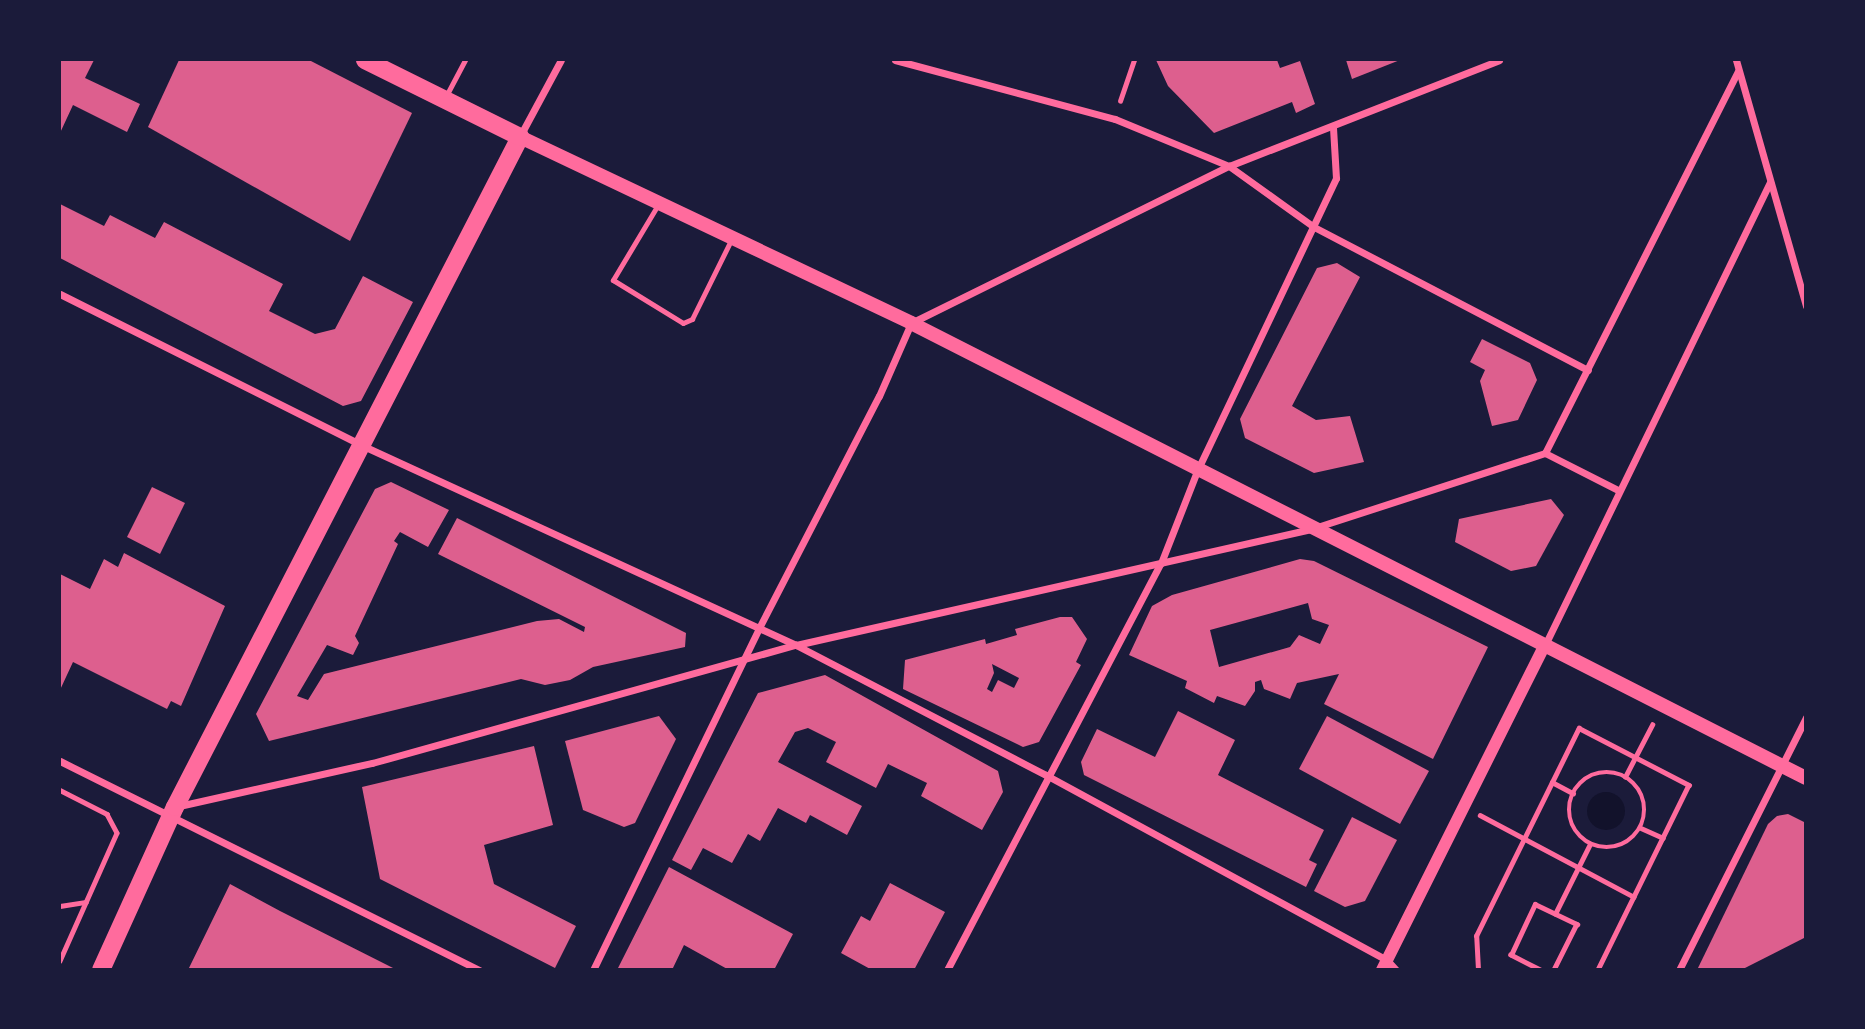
<!DOCTYPE html>
<html>
<head>
<meta charset="utf-8">
<style>
	body { margin:0 }
	#map { position:relative; width:1865px; height:1029px; overflow:hidden; background:#1b1b3a; font-family:Commissioner,sans-serif }
	div>[style] { position:absolute }
	.water>* { inset:0; background:#12122b }
	.round { border-radius:50% }
	.building>* { inset:0; background:#dd5f8e }
	.path>* { height:4.5px; margin:-2.25px; padding:0 2.25px; transform-origin:2.25px; border-radius:2.25px; background:#ff6b9d }
	.path>.ring { margin:-2.25px; padding:0; box-sizing:content-box; background:none; border:4.5px solid #ff6b9d; border-radius:50% }
	.service>* { height:5px; margin:-2.5px; padding:0 2.5px; transform-origin:2.5px; border-radius:2.5px; background:#ff6b9d }
	.minor>* { height:7px; margin:-3.5px; padding:0 3.5px; transform-origin:3.5px; border-radius:3.5px; background:#ff6b9d }
	.tertiary>* { height:12px; margin:-6px; padding:0 6px; transform-origin:6px; border-radius:6px; background:#ff6b9d }
	.secondary>* { height:14px; margin:-7px; padding:0 7px; transform-origin:7px; border-radius:7px; background:#ff6b9d }
	.primary>* { height:18px; margin:-9px; padding:0 9px; transform-origin:9px; border-radius:9px; background:#ff6b9d }
	span { translate:-50% -50%; white-space:nowrap; text-align:center; line-height:1.15; -webkit-text-stroke:5px #1b1b3a; paint-order:stroke }
	.frame { position:absolute; inset:0; border:61px solid #1b1b3a; pointer-events:none }
</style>
</head>
<body>
<div id="map">
	<div class="water">
		<i class="round" style="left:1587px;top:792px;width:38px;height:38px"></i>
	</div>
	<div class="building">
		<i style="clip-path:polygon(60px 60px,94px 60px,85px 78px,140px 104px,127px 132px,73px 105px,60px 133px)"></i>
		<i style="clip-path:polygon(179px 60px,309px 60px,412px 113px,350px 241px,148px 127px)"></i>
		<i style="clip-path:polygon(1156px 60px,1277px 60px,1280px 68px,1300px 61px,1315px 104px,1296px 113px,1292px 102px,1214px 133px,1168px 86px)"></i>
		<i style="clip-path:polygon(1346px 60px,1400px 60px,1352px 79px)"></i>
		<i style="clip-path:polygon(60px 204px,104px 226px,110px 215px,155px 238px,164px 222px,283px 284px,269px 311px,315px 334px,335px 329px,363px 276px,413px 302px,361px 401px,343px 406px,60px 258px)"></i>
		<i style="clip-path:polygon(1337px 263px,1360px 277px,1292px 406px,1316px 420px,1350px 416px,1364px 462px,1314px 473px,1245px 438px,1240px 419px,1317px 268px)"></i>
		<i style="clip-path:polygon(1482px 339px,1530px 363px,1537px 380px,1518px 420px,1492px 426px,1480px 381px,1485px 370px,1470px 362px)"></i>
		<i style="clip-path:polygon(391px 482px,449px 510px,428px 547px,400px 532px,394px 541px,398px 544px,355px 636px,359px 643px,353px 655px,327px 645px,297px 696px,308px 700px,324px 674px,537px 621px,559px 619px,584px 632px,585px 627px,438px 554px,457px 518px,686px 633px,685px 647px,593px 667px,570px 680px,545px 685px,521px 679px,269px 741px,256px 714px,375px 489px)"></i>
		<i style="clip-path:polygon(152px 487px,185px 503px,160px 554px,127px 537px)"></i>
		<i style="clip-path:polygon(1551px 499px,1564px 515px,1536px 566px,1511px 571px,1455px 542px,1459px 519px)"></i>
		<i style="clip-path:polygon(124px 553px,225px 606px,181px 706px,171px 701px,167px 709px,73px 662px,60px 690px,60px 574px,90px 589px,104px 559px,118px 567px)"></i>
		<i style="clip-path:polygon(evenodd,1300px 559px,1314px 561px,1488px 647px,1433px 759px,1324px 704px,1339px 674px,1297px 683px,1290px 699px,1264px 689px,1261px 680px,1255px 682px,1255px 691px,1245px 706px,1217px 696px,1214px 703px,1185px 688px,1187px 681px,1129px 655px,1152px 606px,1172px 595px,1300px 559px,1308px 603px,1312px 619px,1329px 625px,1320px 644px,1299px 635px,1290px 647px,1219px 667px,1210px 630px,1308px 603px)"></i>
		<i style="clip-path:polygon(evenodd,1060px 617px,1072px 617px,1087px 639px,1076px 662px,1081px 665px,1039px 742px,1023px 747px,903px 689px,905px 660px,985px 639px,986px 644px,1017px 635px,1015px 629px,1060px 617px,992px 664px,1019px 678px,1014px 688px,998px 680px,992px 692px,987px 689px,994px 673px,992px 664px)"></i>
		<i style="clip-path:polygon(825px 675px,998px 771px,1003px 792px,982px 830px,921px 796px,927px 783px,888px 764px,876px 788px,826px 762px,836px 742px,808px 728px,795px 732px,778px 762px,862px 806px,847px 835px,810px 815px,806px 823px,778px 808px,760px 841px,748px 834px,732px 863px,703px 848px,691px 870px,672px 860px,758px 693px)"></i>
		<i style="clip-path:polygon(1178px 711px,1235px 740px,1218px 775px,1324px 830px,1309px 860px,1317px 864px,1306px 887px,1084px 775px,1081px 762px,1097px 729px,1155px 757px)"></i>
		<i style="clip-path:polygon(659px 716px,676px 739px,635px 823px,624px 827px,583px 810px,565px 741px)"></i>
		<i style="clip-path:polygon(1327px 716px,1429px 771px,1400px 824px,1299px 769px)"></i>
		<i style="clip-path:polygon(534px 746px,553px 825px,484px 845px,494px 884px,576px 926px,555px 968px,380px 879px,362px 787px)"></i>
		<i style="clip-path:polygon(1788px 814px,1806px 823px,1806px 937px,1741px 970px,1697px 970px,1768px 824px,1777px 816px)"></i>
		<i style="clip-path:polygon(1352px 817px,1397px 840px,1365px 901px,1345px 907px,1314px 891px)"></i>
		<i style="clip-path:polygon(669px 867px,793px 934px,774px 970px,729px 970px,684px 945px,672px 970px,617px 970px)"></i>
		<i style="clip-path:polygon(890px 883px,945px 912px,914px 970px,872px 970px,841px 953px,861px 916px,870px 921px)"></i>
		<i style="clip-path:polygon(230px 884px,280px 911px,397px 970px,188px 970px)"></i>
	</div>
	<div class="path">
		<i style="left:1120px;top:101px;width:43px;rotate:-71.1deg"></i>
		<i class="ring" style="left:1569px;top:772px;width:71.5px;height:71.5px"></i>
		<i style="left:1625px;top:777px;width:59px;rotate:-62.6deg"></i>
		<i style="left:1552px;top:782px;width:24px;rotate:28deg"></i>
		<i style="left:60px;top:790px;width:53px;rotate:27.1deg"></i>
		<i style="left:107px;top:814px;width:21px;rotate:62deg"></i>
		<i style="left:117px;top:833px;width:140px;rotate:114deg"></i>
		<i style="left:1480px;top:815px;width:174px;rotate:28deg"></i>
		<i style="left:1641px;top:828px;width:24px;rotate:24deg"></i>
		<i style="left:60px;top:906px;width:26px;rotate:-9deg"></i>
		<i style="left:1555px;top:914px;width:78px;rotate:-63.4deg"></i>
		<i style="left:1478px;top:970px;width:34px;rotate:-93deg"></i>
		<i style="left:1476px;top:936px;width:232px;rotate:-63.7deg"></i>
		<i style="left:1579px;top:728px;width:124px;rotate:27.4deg"></i>
		<i style="left:1689px;top:785px;width:206px;rotate:116.2deg"></i>
		<i style="left:1540px;top:970px;width:33px;rotate:-153deg"></i>
		<i style="left:1511px;top:955px;width:56px;rotate:-64.8deg"></i>
		<i style="left:1535px;top:904px;width:47px;rotate:25.5deg"></i>
		<i style="left:1577px;top:924px;width:51px;rotate:116.6deg"></i>
	</div>
	<div class="service">
		<i style="left:446px;top:96px;width:41px;rotate:-62.2deg"></i>
		<i style="left:659px;top:203px;width:90px;rotate:120.9deg"></i>
		<i style="left:613px;top:280px;width:82px;rotate:31.6deg"></i>
		<i style="left:683px;top:323px;width:10px;rotate:-24deg"></i>
		<i style="left:692px;top:319px;width:88px;rotate:-63.7deg"></i>
	</div>
	<div class="minor">
		<i style="left:895px;top:60px;width:228px;rotate:15deg"></i>
		<i style="left:1115px;top:119px;width:123px;rotate:22.4deg"></i>
		<i style="left:1229px;top:166px;width:105px;rotate:35.7deg"></i>
		<i style="left:1314px;top:227px;width:309px;rotate:27.6deg"></i>
		<i style="left:1736px;top:60px;width:256px;rotate:74.1deg"></i>
		<i style="left:520px;top:136px;width:86px;rotate:-61.7deg"></i>
		<i style="left:60px;top:294px;width:335px;rotate:26.6deg"></i>
		<i style="left:359px;top:444px;width:481px;rotate:24.7deg"></i>
		<i style="left:796px;top:645px;width:282px;rotate:27.5deg"></i>
		<i style="left:1046px;top:775px;width:388px;rotate:28.5deg"></i>
		<i style="left:1387px;top:960px;width:13px;rotate:48deg"></i>
		<i style="left:1545px;top:453px;width:428px;rotate:-63.2deg"></i>
		<i style="left:1544px;top:647px;width:517px;rotate:-64.08deg"></i>
		<i style="left:60px;top:761px;width:469px;rotate:26.5deg"></i>
		<i style="left:179px;top:806px;width:198px;rotate:-12.6deg"></i>
		<i style="left:372px;top:763px;width:440px;rotate:-15.6deg"></i>
		<i style="left:796px;top:645px;width:528px;rotate:-12.69deg"></i>
		<i style="left:1311px;top:529px;width:246px;rotate:-18deg"></i>
		<i style="left:1545px;top:453px;width:82px;rotate:26.9deg"></i>
		<i style="left:593px;top:970px;width:380px;rotate:-64.1deg"></i>
		<i style="left:759px;top:628px;width:261px;rotate:-62.7deg"></i>
		<i style="left:879px;top:396px;width:80px;rotate:-66.3deg"></i>
		<i style="left:911px;top:323px;width:355px;rotate:-26.3deg"></i>
		<i style="left:1229px;top:166px;width:290px;rotate:-21.4deg"></i>
		<i style="left:947px;top:970px;width:460px;rotate:-62.3deg"></i>
		<i style="left:1161px;top:563px;width:99px;rotate:-68.6deg"></i>
		<i style="left:1197px;top:471px;width:324px;rotate:-64.6deg"></i>
		<i style="left:1336px;top:178px;width:50px;rotate:-93.4deg"></i>
		<i style="left:1679px;top:970px;width:283px;rotate:-63.3deg"></i>
	</div>
	<div class="tertiary">
		<i style="left:1382px;top:970px;width:361px;rotate:-63.4deg"></i>
	</div>
	<div class="secondary">
		<i style="left:520px;top:137px;width:433px;rotate:25.4deg"></i>
		<i style="left:911px;top:323px;width:1004px;rotate:26.95deg"></i>
	</div>
	<div class="primary">
		<i style="left:101px;top:970px;width:179px;rotate:-65.6deg"></i>
		<i style="left:175px;top:807px;width:754px;rotate:-62.75deg"></i>
		<i style="left:520px;top:137px;width:173px;rotate:-153.6deg"></i>
	</div>
	<div class="frame"></div>
</div>
</body>
</html>
